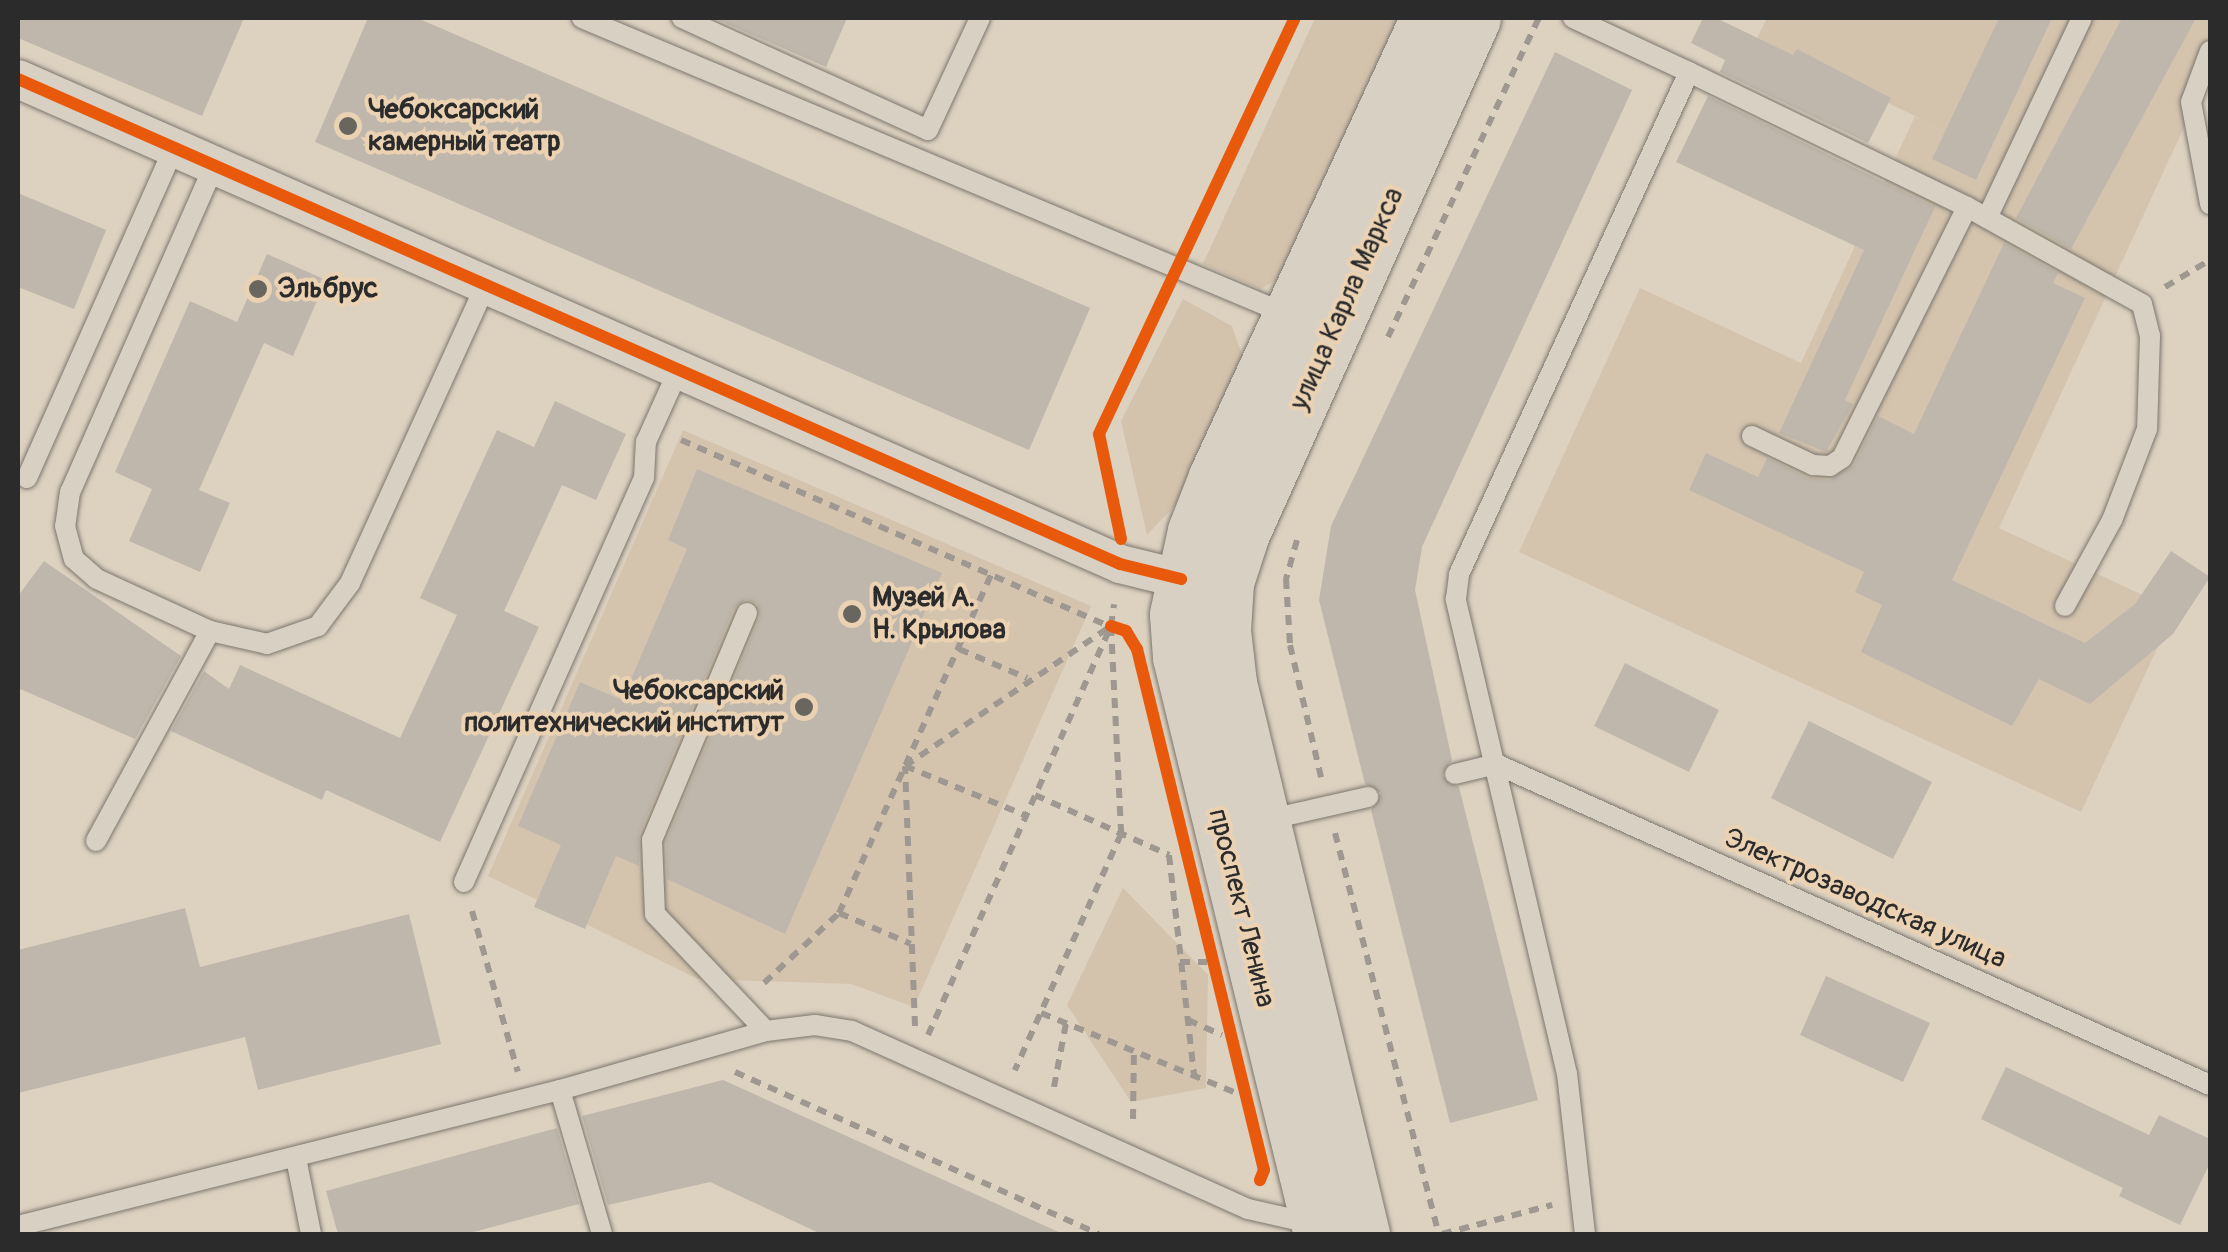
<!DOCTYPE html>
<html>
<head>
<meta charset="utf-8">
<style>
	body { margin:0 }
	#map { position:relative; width:2228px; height:1252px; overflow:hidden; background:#ddd1c0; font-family:Pangolin,sans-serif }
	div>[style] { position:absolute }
	.built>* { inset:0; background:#d4c4ae }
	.green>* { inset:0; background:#d3c3ad }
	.building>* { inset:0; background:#c0b7ac }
	.path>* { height:6px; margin-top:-3px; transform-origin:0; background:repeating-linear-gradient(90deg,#9e9890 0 10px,transparent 0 18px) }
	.roads { filter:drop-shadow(0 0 2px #7b766e) drop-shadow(0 0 2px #7b766e) }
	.service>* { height:20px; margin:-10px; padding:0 10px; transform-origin:10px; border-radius:10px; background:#d9d0c4 }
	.minor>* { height:38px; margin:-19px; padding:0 19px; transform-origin:19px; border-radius:19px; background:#d9d0c4 }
	.primary>* { height:55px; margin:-27.5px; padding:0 27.5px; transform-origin:27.5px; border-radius:27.5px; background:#d9d0c4 }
	.cycleway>* { height:12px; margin:-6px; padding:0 6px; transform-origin:6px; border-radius:6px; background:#e8590c }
	.dots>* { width:28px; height:28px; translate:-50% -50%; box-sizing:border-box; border:5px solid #ead2b3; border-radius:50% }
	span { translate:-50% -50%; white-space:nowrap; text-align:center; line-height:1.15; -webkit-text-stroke:8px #ead2b3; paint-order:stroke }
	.poi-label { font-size:28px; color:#2b2b2b; font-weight:700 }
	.left { translate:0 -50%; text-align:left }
	.right { translate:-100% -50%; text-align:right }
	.street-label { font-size:28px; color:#2b2b2b }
	.frame { position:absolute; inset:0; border:20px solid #2b2b2b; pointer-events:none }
</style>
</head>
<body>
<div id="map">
	<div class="built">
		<i style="clip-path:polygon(2040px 18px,2210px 18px,2210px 71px,1999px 528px,2175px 610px,2081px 812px,1519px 552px,1640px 288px,1801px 363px,1915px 116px,1980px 146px)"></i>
		<i style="clip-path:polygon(683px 430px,1091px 606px,914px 1007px,851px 984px,698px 979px,488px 876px)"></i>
	</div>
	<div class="green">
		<i style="clip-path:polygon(1315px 18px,1404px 18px,1280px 278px,1260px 289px,1203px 264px)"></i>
		<i style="clip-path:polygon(1767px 18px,2040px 18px,1980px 147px,1756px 40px)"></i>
		<i style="clip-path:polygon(1183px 299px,1232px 326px,1244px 360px,1181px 499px,1147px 535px,1121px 421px)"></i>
		<i style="clip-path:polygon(1123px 888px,1208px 975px,1206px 1088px,1131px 1102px,1067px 1005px)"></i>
	</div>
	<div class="building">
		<i style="clip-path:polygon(18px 18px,244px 18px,202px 116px,18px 38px)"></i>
		<i style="clip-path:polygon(368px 18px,417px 18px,1090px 308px,1029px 450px,315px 142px)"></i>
		<i style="clip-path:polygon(714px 18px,847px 18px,826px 67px)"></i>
		<i style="clip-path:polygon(1703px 18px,1716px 18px,1793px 55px,1797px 49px,1891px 98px,1868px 143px,1720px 72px,1725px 60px,1691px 43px)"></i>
		<i style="clip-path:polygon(1999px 18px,2052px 18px,1976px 180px,1932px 159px)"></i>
		<i style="clip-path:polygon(2122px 18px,2196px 18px,2071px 249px,2016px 218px)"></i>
		<i style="clip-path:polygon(1555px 52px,1632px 90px,1422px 547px,1415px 590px,1452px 760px,1442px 776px,1459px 787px,1538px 1100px,1450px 1123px,1371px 810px,1381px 793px,1365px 784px,1319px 600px,1331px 526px)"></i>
		<i style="clip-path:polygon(1708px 96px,1935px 207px,1845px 400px,1853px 404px,1826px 452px,1779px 433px,1864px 250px,1676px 162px)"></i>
		<i style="clip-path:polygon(18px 193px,106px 230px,74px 309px,18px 287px)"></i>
		<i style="clip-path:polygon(2004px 243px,2058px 273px,2053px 283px,2085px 298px,1952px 580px,2085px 643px,2135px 604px,2171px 551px,2210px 577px,2173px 634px,2090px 704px,2039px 679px,2012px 726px,1861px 652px,1882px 605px,1855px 592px,1864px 572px,1689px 490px,1706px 453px,1758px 477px,1767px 458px,1808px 478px,1829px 480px,1854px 465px,1878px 416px,1914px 434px)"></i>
		<i style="clip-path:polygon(267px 254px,326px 280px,293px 356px,264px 343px,199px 490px,230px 503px,200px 572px,129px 541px,152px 489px,115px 472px,190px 301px,237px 322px)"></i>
		<i style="clip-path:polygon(555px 401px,626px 434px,596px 500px,562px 485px,504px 611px,539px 627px,440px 842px,326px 790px,322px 800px,171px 731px,204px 671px,229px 689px,240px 665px,400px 738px,457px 615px,420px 598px,497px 430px,534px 447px)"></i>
		<i style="clip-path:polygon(697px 469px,942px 573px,785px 934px,667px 879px,666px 842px,760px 617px,757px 604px,746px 599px,734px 608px,639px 835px,639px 866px,616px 856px,585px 929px,534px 907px,561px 845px,518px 826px,580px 682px,622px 700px,687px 549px,668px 540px)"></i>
		<i style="clip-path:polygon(44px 561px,181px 656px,135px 739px,18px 688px,18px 596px)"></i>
		<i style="clip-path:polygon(1625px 663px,1719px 710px,1689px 772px,1594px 726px)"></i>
		<i style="clip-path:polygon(1809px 721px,1932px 782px,1893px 859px,1771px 798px)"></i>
		<i style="clip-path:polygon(185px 908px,200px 967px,409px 914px,441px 1044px,258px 1090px,245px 1037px,18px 1093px,18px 950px)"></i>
		<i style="clip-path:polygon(1826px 976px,1930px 1023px,1903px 1082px,1800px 1035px)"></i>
		<i style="clip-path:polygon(2006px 1067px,2149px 1135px,2159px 1115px,2210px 1139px,2210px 1163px,2180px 1225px,2119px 1196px,2123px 1188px,1981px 1119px)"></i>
		<i style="clip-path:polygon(723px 1080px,1063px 1234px,821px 1234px,710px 1182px,608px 1205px,582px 1116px)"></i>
		<i style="clip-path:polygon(557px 1128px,579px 1204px,466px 1234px,338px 1234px,326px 1191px)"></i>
	</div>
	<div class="path">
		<i style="left:1191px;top:244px;width:249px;rotate:-65.3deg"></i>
		<i style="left:2165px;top:287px;width:52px;rotate:-31deg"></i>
		<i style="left:1388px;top:337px;width:353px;rotate:-64.7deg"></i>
		<i style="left:681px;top:440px;width:487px;rotate:23.5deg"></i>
		<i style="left:1117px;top:521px;width:89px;rotate:-101.7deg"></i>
		<i style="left:1099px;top:434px;width:154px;rotate:-63.8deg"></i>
		<i style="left:1297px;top:540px;width:41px;rotate:105.8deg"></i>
		<i style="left:1286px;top:579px;width:66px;rotate:86.5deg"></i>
		<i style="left:1290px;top:645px;width:136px;rotate:76.8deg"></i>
		<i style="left:959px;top:649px;width:74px;rotate:23.1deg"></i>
		<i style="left:905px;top:766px;width:132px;rotate:22.3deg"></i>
		<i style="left:1035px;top:795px;width:147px;rotate:24.1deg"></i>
		<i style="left:1335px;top:833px;width:414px;rotate:75.5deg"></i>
		<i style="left:1169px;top:855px;width:222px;rotate:83.5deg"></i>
		<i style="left:472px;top:911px;width:167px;rotate:74.1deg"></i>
		<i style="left:839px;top:913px;width:78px;rotate:23.3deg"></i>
		<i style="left:1180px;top:962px;width:27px"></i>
		<i style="left:764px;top:983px;width:103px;rotate:-43deg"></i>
		<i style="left:839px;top:913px;width:372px;rotate:-65.8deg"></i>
		<i style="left:1041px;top:1013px;width:211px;rotate:22.3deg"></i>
		<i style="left:1188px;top:1020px;width:37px;rotate:24deg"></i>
		<i style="left:915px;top:1026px;width:260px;rotate:-92.2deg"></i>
		<i style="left:905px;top:766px;width:249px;rotate:-34.2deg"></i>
		<i style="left:1111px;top:626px;width:208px;rotate:87.2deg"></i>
		<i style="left:1121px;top:834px;width:259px;rotate:114.2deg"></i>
		<i style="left:928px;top:1035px;width:448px;rotate:-65.9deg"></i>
		<i style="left:1111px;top:626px;width:22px;rotate:-82deg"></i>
		<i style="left:735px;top:1072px;width:398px;rotate:24deg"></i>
		<i style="left:1054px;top:1087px;width:65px;rotate:-79.4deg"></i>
		<i style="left:1133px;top:1119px;width:68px;rotate:-89.2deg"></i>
		<i style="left:1442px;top:1234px;width:114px;rotate:-14.8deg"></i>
	</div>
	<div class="roads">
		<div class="service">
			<i style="left:582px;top:18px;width:767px;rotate:22.79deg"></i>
			<i style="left:682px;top:18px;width:270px;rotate:24.5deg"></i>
			<i style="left:928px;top:130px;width:123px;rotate:-65.1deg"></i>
			<i style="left:1573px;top:18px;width:128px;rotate:25deg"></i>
			<i style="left:2210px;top:51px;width:54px;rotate:110.4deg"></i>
			<i style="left:2191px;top:102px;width:104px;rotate:79.4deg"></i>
			<i style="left:214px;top:166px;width:356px;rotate:113.8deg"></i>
			<i style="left:70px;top:492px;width:34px;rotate:98deg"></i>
			<i style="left:65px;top:526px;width:34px;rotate:75deg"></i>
			<i style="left:74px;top:559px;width:30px;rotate:41deg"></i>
			<i style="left:97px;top:579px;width:124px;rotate:24.7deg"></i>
			<i style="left:210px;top:631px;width:58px;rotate:12.8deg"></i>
			<i style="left:267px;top:644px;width:54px;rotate:-19.4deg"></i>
			<i style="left:318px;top:626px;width:54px;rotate:-53.3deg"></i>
			<i style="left:350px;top:583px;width:328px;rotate:-65.5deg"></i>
			<i style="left:1987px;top:218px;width:221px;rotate:-64.6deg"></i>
			<i style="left:1752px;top:436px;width:68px;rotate:25.4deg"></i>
			<i style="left:1813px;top:465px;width:17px;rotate:3deg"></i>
			<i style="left:1830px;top:466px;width:14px;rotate:-34deg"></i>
			<i style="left:1842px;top:458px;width:280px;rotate:-63.5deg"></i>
			<i style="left:27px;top:478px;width:361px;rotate:-66deg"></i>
			<i style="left:747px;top:613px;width:246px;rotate:112.7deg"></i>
			<i style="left:652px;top:840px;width:74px;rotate:87.7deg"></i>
			<i style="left:655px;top:914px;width:161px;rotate:46.5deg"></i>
			<i style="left:1455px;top:774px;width:42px;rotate:-13.7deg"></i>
			<i style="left:1496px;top:764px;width:783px;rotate:24.21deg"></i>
			<i style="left:1262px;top:821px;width:109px;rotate:-12.8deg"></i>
			<i style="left:96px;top:841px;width:239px;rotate:-61.5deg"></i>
			<i style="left:464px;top:882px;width:442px;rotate:-66deg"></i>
			<i style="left:644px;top:478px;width:36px;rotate:-87deg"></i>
			<i style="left:646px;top:442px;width:80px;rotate:-65.7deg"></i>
			<i style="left:560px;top:1090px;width:150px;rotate:73.7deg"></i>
			<i style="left:296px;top:1158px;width:77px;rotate:78.8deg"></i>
			<i style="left:18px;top:1226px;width:559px;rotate:-14.09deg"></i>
			<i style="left:560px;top:1090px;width:214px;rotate:-16deg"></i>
			<i style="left:766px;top:1031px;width:49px;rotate:-7deg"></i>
			<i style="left:815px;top:1025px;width:37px;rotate:9deg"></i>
			<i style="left:852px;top:1031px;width:434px;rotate:24.2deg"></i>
			<i style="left:1248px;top:1209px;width:68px;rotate:12.8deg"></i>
			<i style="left:1585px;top:1234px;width:161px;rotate:-96.4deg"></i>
			<i style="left:1567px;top:1074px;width:488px;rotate:-103.2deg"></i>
			<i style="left:1456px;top:599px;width:25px;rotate:-83deg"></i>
			<i style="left:1459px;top:574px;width:552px;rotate:-65.38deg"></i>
			<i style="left:1689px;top:72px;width:309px;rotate:25.9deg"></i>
			<i style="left:1967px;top:207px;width:200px;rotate:29deg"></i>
			<i style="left:2142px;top:304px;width:33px;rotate:76deg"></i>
			<i style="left:2150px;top:336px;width:93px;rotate:91.8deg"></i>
			<i style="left:2147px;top:429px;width:97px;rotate:111deg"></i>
			<i style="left:2112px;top:520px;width:98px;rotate:118.7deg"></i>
		</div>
		<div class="minor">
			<i style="left:18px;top:79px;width:1204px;rotate:23.75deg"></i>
			<i style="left:1120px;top:564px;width:63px;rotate:13.8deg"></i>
		</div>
		<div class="primary">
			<i style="left:1321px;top:1234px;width:594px;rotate:-103.73deg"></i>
			<i style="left:1180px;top:657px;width:43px;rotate:-94deg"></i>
			<i style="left:1177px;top:614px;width:85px;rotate:-77.8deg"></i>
			<i style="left:1195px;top:531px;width:58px;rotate:-68.7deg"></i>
			<i style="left:1216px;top:477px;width:506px;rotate:-65.21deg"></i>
			<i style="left:1362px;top:1234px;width:567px;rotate:-103.57deg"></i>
			<i style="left:1229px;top:683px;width:53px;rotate:-96.5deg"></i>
			<i style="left:1223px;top:630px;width:48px;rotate:-86.4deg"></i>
			<i style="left:1226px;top:582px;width:52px;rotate:-71.9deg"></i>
			<i style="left:1242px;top:533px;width:564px;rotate:-65.84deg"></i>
		</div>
	</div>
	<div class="cycleway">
		<i style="left:18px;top:79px;width:1204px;rotate:23.75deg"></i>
		<i style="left:1120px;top:564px;width:63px;rotate:13.8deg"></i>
		<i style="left:1121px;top:539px;width:107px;rotate:-101.8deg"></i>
		<i style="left:1099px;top:434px;width:460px;rotate:-64.8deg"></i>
		<i style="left:1111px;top:626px;width:16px;rotate:18deg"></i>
		<i style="left:1126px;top:631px;width:21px;rotate:59deg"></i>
		<i style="left:1137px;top:649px;width:536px;rotate:76.3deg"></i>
		<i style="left:1264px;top:1170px;width:11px;rotate:112deg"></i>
	</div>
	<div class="dots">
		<i style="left:348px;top:126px;background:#69655f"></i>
		<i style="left:258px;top:289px;background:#69655f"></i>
		<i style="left:852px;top:614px;background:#69655f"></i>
		<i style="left:804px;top:707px;background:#69655f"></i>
	</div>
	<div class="poi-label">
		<span class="left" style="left:368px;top:126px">Чебоксарский<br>камерный театр</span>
		<span class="left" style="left:278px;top:289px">Эльбрус</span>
		<span class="left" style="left:872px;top:614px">Музей А.<br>Н. Крылова</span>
		<span class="right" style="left:784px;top:707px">Чебоксарский<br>политехнический институт</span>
	</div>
	<div class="street-label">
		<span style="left:1347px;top:299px;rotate:-66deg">улица Карла Маркса</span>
		<span style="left:1865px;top:899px;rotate:24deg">Электрозаводская улица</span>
		<span style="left:1241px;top:908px;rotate:76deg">проспект Ленина</span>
	</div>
	<div class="frame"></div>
</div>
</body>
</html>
